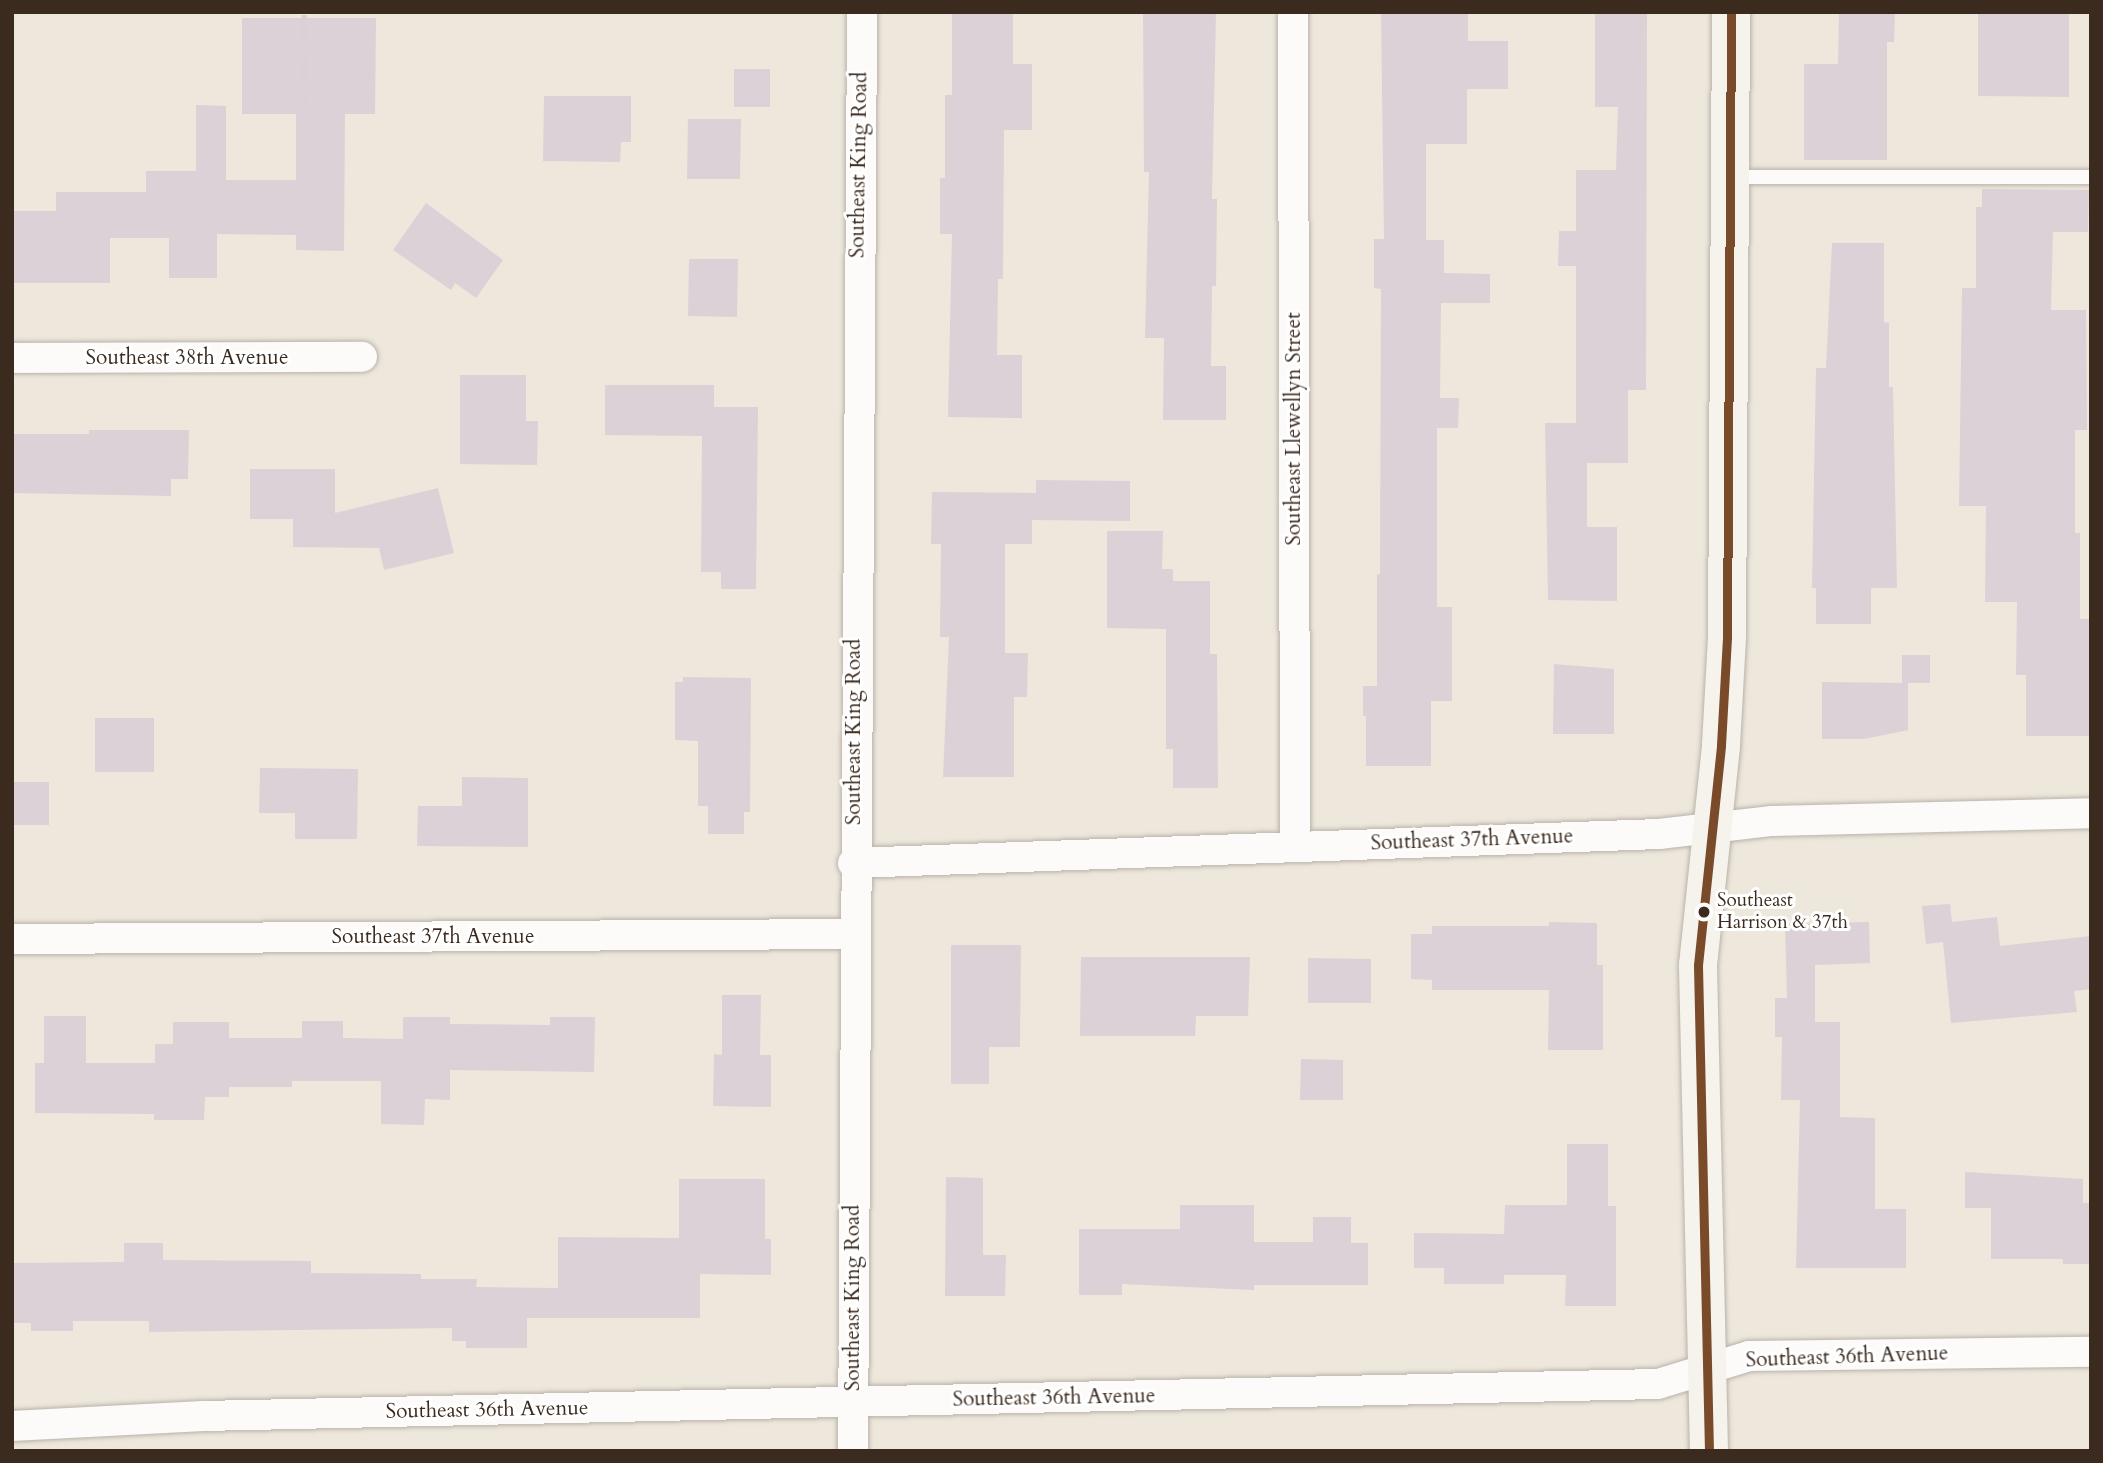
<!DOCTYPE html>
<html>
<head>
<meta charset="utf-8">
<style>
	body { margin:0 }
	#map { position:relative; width:2103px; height:1463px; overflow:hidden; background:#eee7dc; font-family:Cardo,serif }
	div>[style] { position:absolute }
	.building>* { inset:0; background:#dcd1d6 }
	.path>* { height:4.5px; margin-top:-2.25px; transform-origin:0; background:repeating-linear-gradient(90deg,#d6d3cf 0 5px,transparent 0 10px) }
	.roads { filter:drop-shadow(0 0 2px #b9b3ab) drop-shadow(0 0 2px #b9b3ab) }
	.lane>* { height:14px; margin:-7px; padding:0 7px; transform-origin:7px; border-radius:7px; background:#fcfbfa }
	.street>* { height:30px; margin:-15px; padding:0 15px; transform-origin:15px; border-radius:15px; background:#fcfbfa }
	.secondary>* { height:38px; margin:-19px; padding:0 19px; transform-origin:19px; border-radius:19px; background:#f6f2ec }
	.bus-1>* { height:9px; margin:-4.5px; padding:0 4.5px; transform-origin:4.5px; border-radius:4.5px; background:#7a4b2a }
	.dots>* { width:19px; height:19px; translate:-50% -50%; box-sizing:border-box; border:4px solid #fff; border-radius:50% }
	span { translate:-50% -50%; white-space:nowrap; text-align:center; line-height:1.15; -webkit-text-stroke:6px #fff; paint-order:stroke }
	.bus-label { font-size:19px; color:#3b2a1e }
	.left { translate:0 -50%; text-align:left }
	.street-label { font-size:21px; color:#3b2a1e }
	.frame { position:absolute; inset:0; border:14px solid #3b2a1e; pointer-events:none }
</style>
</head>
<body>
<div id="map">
	<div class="building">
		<i style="clip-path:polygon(952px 12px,1013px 12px,1013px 64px,1032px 64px,1032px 130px,1004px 130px,1003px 279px,998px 279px,997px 355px,1022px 355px,1022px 418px,948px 417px,952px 234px,940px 234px,940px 178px,945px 178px,945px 95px,952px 95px)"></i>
		<i style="clip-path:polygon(1143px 12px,1216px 12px,1212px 199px,1217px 199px,1216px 286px,1212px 286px,1211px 366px,1226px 366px,1226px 420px,1163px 420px,1164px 338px,1145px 338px,1149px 172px,1144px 172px)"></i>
		<i style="clip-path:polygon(1381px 12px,1468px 12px,1468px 41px,1508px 41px,1508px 89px,1467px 89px,1467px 144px,1426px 144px,1426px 240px,1444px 240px,1444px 273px,1490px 274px,1490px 303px,1441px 303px,1440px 398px,1459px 398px,1458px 428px,1437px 428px,1437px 607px,1452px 607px,1452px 701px,1431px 701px,1431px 766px,1366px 766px,1366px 716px,1363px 716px,1363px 686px,1377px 686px,1377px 574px,1380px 574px,1381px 289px,1374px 288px,1374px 239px,1384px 239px)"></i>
		<i style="clip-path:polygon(1595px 12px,1647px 12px,1646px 390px,1628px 390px,1628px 463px,1587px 463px,1587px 527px,1617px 527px,1617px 601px,1548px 600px,1545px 423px,1576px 423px,1576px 266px,1558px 266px,1559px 231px,1576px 231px,1576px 170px,1616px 170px,1618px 107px,1595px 107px)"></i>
		<i style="clip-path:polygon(1839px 12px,1895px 12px,1894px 42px,1887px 42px,1887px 160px,1804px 160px,1804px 64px,1838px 64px)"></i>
		<i style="clip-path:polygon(1978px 12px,2069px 12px,2069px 97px,1978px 96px)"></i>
		<i style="clip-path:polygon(242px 18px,376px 18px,375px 114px,345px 114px,344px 251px,296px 250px,296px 235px,217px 234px,217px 278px,169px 278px,169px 238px,110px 238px,110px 283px,12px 283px,12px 211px,56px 211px,56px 192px,146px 192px,146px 171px,196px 171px,196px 105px,226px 106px,226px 180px,296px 180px,296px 114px,242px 114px)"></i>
		<i style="clip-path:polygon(734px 69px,770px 69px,770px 107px,734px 107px)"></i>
		<i style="clip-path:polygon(544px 96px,631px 96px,631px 142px,621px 142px,620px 162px,543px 161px)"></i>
		<i style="clip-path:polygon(688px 119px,741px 119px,740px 179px,687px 179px)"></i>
		<i style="clip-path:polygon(1982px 189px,2089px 190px,2088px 232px,2053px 232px,2051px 310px,2086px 310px,2087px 430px,2075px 430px,2075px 533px,2080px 533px,2080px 619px,2089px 619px,2089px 736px,2026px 736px,2026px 675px,2016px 675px,2017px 602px,1985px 602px,1986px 506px,1959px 506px,1962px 288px,1976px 288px,1976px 207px,1982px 207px)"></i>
		<i style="clip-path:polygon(426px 203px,503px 260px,476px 298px,455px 283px,451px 290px,393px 250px)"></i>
		<i style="clip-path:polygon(1832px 243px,1884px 243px,1884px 322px,1889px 323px,1889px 387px,1893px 387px,1897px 588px,1871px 588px,1871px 624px,1816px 624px,1816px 588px,1812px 588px,1816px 368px,1826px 368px)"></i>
		<i style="clip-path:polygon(689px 259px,738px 259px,737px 317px,688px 316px)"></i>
		<i style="clip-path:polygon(460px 375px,526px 375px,526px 421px,538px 421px,537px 465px,460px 464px)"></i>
		<i style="clip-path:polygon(605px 385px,714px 385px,714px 407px,758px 407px,756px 589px,721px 589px,721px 572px,701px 572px,702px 436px,605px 435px)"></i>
		<i style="clip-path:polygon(89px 430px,189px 430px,188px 479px,171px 479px,171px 496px,12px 493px,12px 434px,89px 434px)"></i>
		<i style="clip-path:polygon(250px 469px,335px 469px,335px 513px,438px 488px,454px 553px,384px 570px,379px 548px,293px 547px,293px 519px,250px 519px)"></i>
		<i style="clip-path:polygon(1036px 480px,1130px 481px,1130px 521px,1032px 520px,1032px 544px,1005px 544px,1005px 653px,1028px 653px,1027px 697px,1014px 697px,1014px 777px,943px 777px,949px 637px,940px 637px,941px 544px,931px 544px,932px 492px,1036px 493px)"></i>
		<i style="clip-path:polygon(1107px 531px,1163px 531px,1162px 569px,1173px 569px,1173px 581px,1210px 581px,1210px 654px,1217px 654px,1218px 788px,1173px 788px,1173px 749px,1166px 749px,1166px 629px,1107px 628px)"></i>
		<i style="clip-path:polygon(1902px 655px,1930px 655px,1930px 683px,1902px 683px)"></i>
		<i style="clip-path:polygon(1554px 664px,1614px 669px,1614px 734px,1553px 734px)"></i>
		<i style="clip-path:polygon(683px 677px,751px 678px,750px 812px,744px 812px,744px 834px,708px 834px,708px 806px,698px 806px,698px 741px,675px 740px,675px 682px,683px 682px)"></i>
		<i style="clip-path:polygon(1822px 682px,1908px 683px,1908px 730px,1864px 739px,1822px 739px)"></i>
		<i style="clip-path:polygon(95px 718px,154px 718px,154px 772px,95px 772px)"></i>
		<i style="clip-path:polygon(260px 768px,358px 769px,357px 839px,295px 839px,295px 813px,259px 813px)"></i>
		<i style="clip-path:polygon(462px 777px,528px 778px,528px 847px,417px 846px,418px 806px,462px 806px)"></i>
		<i style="clip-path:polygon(12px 782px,49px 782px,49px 825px,12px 825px)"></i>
		<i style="clip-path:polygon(1950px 904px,1952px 922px,1997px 917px,2000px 946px,2091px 936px,2091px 989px,2074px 991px,2077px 1012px,1951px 1023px,1943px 942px,1926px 944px,1922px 906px)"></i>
		<i style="clip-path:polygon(1549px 922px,1597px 923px,1597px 965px,1603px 965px,1603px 1050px,1548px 1050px,1549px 990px,1432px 990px,1432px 980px,1411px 979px,1411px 934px,1432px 934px,1432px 926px,1549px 926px)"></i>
		<i style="clip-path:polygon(1869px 922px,1870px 963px,1815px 965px,1815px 1022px,1840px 1022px,1840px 1117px,1875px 1118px,1875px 1209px,1906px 1209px,1906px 1268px,1796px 1268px,1800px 1100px,1781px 1100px,1782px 1037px,1775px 1037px,1775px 998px,1787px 998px,1785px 924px)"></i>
		<i style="clip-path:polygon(951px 945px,1021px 945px,1020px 1047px,989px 1047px,989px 1084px,951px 1084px)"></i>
		<i style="clip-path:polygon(1081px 957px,1250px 957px,1248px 1016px,1196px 1016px,1195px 1036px,1080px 1036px)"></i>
		<i style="clip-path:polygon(1308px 958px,1371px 959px,1371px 1003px,1308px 1003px)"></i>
		<i style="clip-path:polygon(722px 995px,761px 995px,760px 1055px,771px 1055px,771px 1107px,713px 1106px,714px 1054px,722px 1055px)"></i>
		<i style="clip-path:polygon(44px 1016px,86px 1016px,86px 1063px,155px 1063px,155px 1044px,173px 1044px,173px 1022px,229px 1022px,229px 1038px,302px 1038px,302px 1021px,343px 1021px,343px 1038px,403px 1039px,403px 1017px,450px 1017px,450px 1024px,550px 1025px,550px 1017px,595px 1017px,594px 1072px,450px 1070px,450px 1100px,425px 1099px,424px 1125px,381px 1124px,381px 1081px,292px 1081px,292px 1087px,229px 1087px,229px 1097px,205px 1097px,204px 1120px,154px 1120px,154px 1114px,35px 1113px,35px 1063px,44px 1063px)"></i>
		<i style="clip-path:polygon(1301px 1059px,1343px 1060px,1343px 1100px,1300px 1100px)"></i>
		<i style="clip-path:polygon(1567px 1144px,1608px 1144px,1608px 1206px,1616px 1206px,1616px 1306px,1565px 1306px,1566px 1275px,1504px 1275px,1504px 1284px,1444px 1284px,1444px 1268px,1414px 1268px,1414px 1233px,1504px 1234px,1505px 1205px,1567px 1205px)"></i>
		<i style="clip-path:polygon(1965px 1172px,2083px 1179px,2083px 1203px,2091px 1203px,2091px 1264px,2063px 1264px,2063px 1259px,1991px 1259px,1991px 1208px,1965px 1208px)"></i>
		<i style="clip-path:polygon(946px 1177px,983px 1178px,983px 1255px,1006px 1255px,1005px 1296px,945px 1296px)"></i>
		<i style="clip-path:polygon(679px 1179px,765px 1179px,765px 1239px,771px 1239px,771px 1275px,700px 1274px,700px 1318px,527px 1318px,527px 1348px,466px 1348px,466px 1341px,452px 1341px,452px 1328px,149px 1332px,149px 1321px,73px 1321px,73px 1331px,31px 1331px,31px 1323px,12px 1323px,12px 1263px,124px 1262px,124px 1243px,163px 1243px,163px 1260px,311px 1261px,311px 1273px,421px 1274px,421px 1279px,477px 1279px,476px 1287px,558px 1288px,558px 1237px,679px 1238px)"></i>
		<i style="clip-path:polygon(1180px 1205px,1254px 1205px,1254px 1242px,1313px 1242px,1313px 1217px,1351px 1217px,1351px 1243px,1368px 1243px,1368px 1285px,1254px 1285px,1254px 1290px,1122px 1284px,1122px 1295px,1079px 1295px,1079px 1229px,1180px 1229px)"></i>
	</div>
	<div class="path">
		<i style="left:304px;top:100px;width:88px;rotate:-90deg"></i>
	</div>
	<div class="roads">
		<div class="lane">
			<i style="left:1732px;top:177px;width:359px"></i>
		</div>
		<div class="street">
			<i style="left:1293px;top:12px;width:834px;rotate:89.86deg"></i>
			<i style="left:12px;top:358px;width:350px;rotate:-0.2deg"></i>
			<i style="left:853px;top:863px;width:807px;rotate:-2.06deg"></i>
			<i style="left:1659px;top:834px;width:114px;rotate:-6.6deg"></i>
			<i style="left:1772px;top:821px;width:319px;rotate:-1.4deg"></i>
			<i style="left:12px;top:939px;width:842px;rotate:-0.34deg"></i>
			<i style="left:12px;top:1426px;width:191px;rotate:-3deg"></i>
			<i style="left:203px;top:1416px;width:1455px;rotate:-1.26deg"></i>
			<i style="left:1658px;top:1384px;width:95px;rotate:-17.1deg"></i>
			<i style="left:1749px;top:1356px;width:342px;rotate:-0.7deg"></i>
			<i style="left:853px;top:1451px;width:1439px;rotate:-89.64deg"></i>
		</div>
		<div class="secondary">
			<i style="left:1709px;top:1451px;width:486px;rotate:-91.3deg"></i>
			<i style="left:1698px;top:965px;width:221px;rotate:-84deg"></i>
			<i style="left:1721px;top:745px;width:109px;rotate:-86.8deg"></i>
			<i style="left:1727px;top:636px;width:624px;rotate:-89.63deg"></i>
		</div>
	</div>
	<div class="bus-1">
		<i style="left:1709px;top:1451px;width:486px;rotate:-91.3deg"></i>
		<i style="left:1698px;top:965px;width:221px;rotate:-84deg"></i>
		<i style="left:1721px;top:745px;width:109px;rotate:-86.8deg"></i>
		<i style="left:1727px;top:636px;width:624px;rotate:-89.63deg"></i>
	</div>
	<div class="dots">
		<i style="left:1704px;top:912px;background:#3b2a1e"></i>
	</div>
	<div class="bus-label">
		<span class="left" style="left:1717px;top:912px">Southeast<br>Harrison &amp; 37th</span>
	</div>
	<div class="street-label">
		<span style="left:859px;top:165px;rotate:-89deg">Southeast King Road</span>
		<span style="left:187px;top:358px">Southeast 38th Avenue</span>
		<span style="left:1294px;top:429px;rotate:-90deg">Southeast Llewellyn Street</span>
		<span style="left:854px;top:732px;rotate:-90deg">Southeast King Road</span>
		<span style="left:1472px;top:840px;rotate:-2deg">Southeast 37th Avenue</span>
		<span style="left:433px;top:937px">Southeast 37th Avenue</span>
		<span style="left:853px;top:1298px;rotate:-90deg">Southeast King Road</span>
		<span style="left:1847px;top:1357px;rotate:-2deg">Southeast 36th Avenue</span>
		<span style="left:1054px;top:1398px;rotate:-1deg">Southeast 36th Avenue</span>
		<span style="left:487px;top:1410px;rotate:-1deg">Southeast 36th Avenue</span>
	</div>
	<div class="frame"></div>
</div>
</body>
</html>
